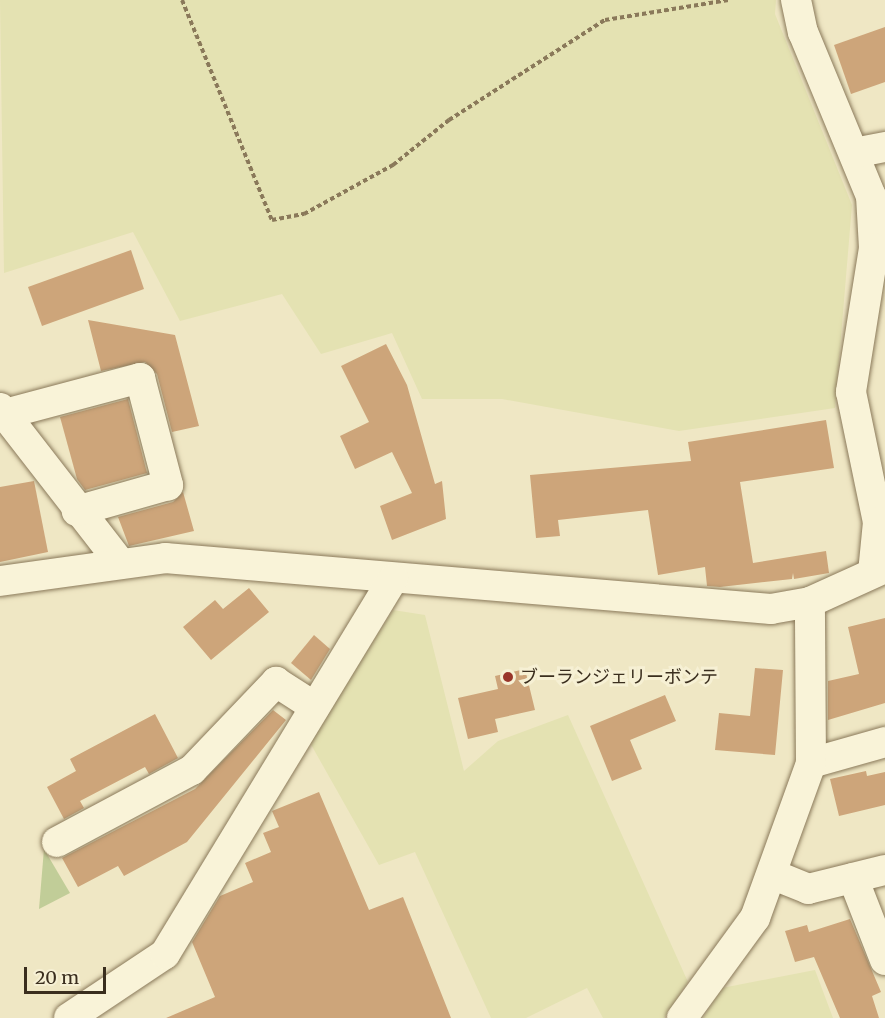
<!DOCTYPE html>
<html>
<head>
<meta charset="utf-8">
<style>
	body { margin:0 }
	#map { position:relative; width:885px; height:1018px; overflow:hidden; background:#efe7c4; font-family:Merriweather,"Noto Sans JP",serif }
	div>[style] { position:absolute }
	.farmland>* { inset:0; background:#e4e2b2 }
	.green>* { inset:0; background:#c1cd98 }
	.building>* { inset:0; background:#cda57a }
	.path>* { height:4px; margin-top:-2px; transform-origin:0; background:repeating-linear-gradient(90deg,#8a795a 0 4.5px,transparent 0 7.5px) }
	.roads { filter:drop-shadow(0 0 2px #8a795a) drop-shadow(0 0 2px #8a795a) }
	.minor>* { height:30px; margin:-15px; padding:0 15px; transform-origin:15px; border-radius:15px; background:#f9f3d8 }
	.dots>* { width:16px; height:16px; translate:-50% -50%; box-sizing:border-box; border:3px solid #f6f0d4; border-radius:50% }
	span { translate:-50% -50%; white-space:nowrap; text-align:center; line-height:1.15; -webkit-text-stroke:6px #f6f0d4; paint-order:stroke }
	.poi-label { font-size:18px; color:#3a2e1e }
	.left { translate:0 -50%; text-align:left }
	.scale { position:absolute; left:24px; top:967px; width:82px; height:27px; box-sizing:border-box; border:3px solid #3a2e1e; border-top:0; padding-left:8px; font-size:18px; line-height:21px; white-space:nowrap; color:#3a2e1e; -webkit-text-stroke:4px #f6f0d4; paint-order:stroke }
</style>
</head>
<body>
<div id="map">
	<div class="farmland">
		<i style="clip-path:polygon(0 0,776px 0,775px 14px,852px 205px,835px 408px,679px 431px,502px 399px,422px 399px,392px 333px,321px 354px,282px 294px,180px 321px,133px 232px,4px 273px)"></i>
		<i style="clip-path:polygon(393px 610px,425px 615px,464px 771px,498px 741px,568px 715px,688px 982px,664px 1018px,603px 1018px,587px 988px,526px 1018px,491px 1018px,415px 852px,379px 865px,309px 741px)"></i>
		<i style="clip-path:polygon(815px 970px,833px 1018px,703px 1018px,722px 988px)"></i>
	</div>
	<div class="green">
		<i style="clip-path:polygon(44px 849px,70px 893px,39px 909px)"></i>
	</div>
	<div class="building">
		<i style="clip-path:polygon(885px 27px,885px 82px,851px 94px,834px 45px)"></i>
		<i style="clip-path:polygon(131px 250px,144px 289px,42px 326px,28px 287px)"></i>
		<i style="clip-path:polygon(88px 320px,175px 335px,199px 426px,172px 432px,157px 374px,145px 362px,101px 371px)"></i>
		<i style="clip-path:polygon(386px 344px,407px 385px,435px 484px,442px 481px,446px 519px,392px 540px,380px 506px,412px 493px,392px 452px,355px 469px,340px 436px,369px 422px,341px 366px)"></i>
		<i style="clip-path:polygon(128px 399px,147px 473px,85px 490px,77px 479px,60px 417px)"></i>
		<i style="clip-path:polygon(826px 420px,834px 468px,740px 482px,753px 563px,826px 551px,829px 573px,794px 579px,793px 573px,792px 579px,720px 587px,707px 586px,705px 567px,658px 575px,648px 510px,558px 520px,560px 536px,536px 538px,530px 475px,691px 461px,688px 442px)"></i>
		<i style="clip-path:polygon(34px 481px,48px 552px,0 562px,0 487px)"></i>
		<i style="clip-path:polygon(183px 492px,194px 531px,129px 546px,118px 517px,173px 502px)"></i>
		<i style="clip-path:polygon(249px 588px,269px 612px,211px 660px,183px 627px,215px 600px,223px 609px)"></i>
		<i style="clip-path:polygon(885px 618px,885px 703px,828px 720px,828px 681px,859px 674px,848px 627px)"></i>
		<i style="clip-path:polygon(314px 635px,330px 649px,311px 680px,291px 663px)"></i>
		<i style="clip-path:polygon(755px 668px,783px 670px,775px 755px,715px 750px,719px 713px,750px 716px)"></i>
		<i style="clip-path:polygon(525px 669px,535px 710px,495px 719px,498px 732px,468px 739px,458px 698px,498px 689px,495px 676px)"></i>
		<i style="clip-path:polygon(665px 695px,676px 721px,630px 740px,642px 769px,612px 781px,590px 726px)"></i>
		<i style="clip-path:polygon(273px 710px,286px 720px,187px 842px,124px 876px,118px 866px,78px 887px,62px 858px,195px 789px)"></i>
		<i style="clip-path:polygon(155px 714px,178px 758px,149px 774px,145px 767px,80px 801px,84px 808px,64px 819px,47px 787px,76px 771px,70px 759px)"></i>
		<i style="clip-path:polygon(866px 771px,867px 776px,885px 772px,885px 805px,839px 816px,830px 779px)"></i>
		<i style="clip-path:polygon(319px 792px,369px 910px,403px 897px,451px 1018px,166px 1018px,215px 997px,192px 942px,220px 896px,253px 882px,245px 863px,271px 852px,263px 833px,279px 827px,272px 811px)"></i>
		<i style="clip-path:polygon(850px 919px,881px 992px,872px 996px,879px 1018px,840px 1018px,814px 957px,795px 962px,785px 931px,807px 925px,809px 932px)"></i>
	</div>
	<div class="path">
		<i style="left:182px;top:0;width:238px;rotate:67.8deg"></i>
		<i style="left:272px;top:220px;width:33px;rotate:-11deg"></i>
		<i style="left:304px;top:214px;width:102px;rotate:-28.8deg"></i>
		<i style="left:393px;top:165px;width:72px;rotate:-38.8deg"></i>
		<i style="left:449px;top:120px;width:185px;rotate:-32.7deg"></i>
		<i style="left:605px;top:20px;width:125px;rotate:-9.2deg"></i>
	</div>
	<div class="roads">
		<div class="minor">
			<i style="left:796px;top:0;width:33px;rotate:78deg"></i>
			<i style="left:803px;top:32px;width:178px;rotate:67.5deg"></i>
			<i style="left:871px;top:196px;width:52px;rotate:86.7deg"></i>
			<i style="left:874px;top:248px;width:146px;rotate:99.1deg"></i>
			<i style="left:851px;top:392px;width:133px;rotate:78.3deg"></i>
			<i style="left:878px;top:522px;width:51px;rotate:95.6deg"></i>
			<i style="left:854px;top:153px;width:32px;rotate:-11deg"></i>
			<i style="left:0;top:408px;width:197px;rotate:52.2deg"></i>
			<i style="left:5px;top:414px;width:140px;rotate:-14.9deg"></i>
			<i style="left:140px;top:378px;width:111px;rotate:75.3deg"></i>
			<i style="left:168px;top:485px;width:95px;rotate:164.1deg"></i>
			<i style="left:0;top:581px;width:167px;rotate:-7.9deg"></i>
			<i style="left:165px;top:558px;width:608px;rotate:4.81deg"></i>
			<i style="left:771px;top:609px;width:40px;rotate:-10deg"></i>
			<i style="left:810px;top:602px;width:82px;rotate:-24.4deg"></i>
			<i style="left:811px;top:763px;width:77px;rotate:-15.8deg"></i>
			<i style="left:57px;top:842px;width:153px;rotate:-28.1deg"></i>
			<i style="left:192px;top:770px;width:122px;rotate:-46.3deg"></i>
			<i style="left:276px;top:682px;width:46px;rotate:32.7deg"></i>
			<i style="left:774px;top:875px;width:37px;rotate:22deg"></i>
			<i style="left:808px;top:889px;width:79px;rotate:-13.9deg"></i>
			<i style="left:853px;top:878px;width:88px;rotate:68.7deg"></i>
			<i style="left:69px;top:1018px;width:115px;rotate:-33.7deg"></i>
			<i style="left:165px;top:954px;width:439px;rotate:-58.7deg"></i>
			<i style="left:682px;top:1018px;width:124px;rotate:-53.9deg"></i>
			<i style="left:755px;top:918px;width:165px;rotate:-70.1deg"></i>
			<i style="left:811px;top:763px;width:161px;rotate:-90.4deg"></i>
		</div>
	</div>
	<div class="dots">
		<i style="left:508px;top:677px;background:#99352a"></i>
	</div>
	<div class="poi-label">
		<span class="left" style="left:520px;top:677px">ブーランジェリーボンテ</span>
	</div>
	<div class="scale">20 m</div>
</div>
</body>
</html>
